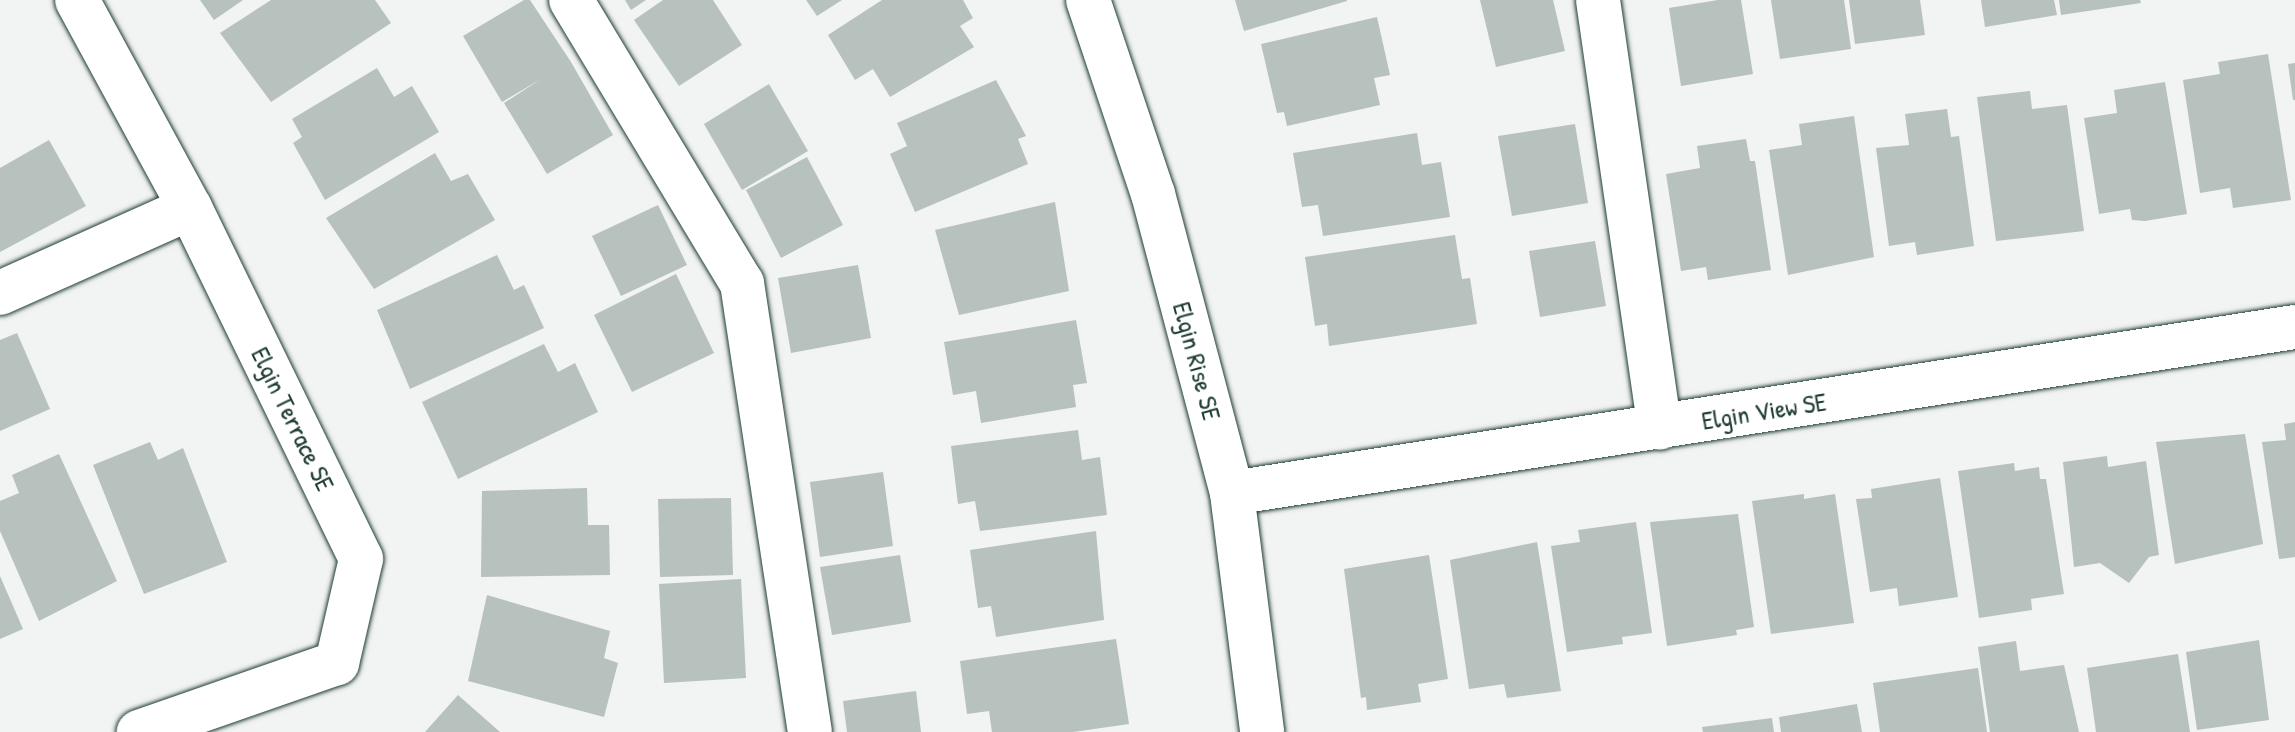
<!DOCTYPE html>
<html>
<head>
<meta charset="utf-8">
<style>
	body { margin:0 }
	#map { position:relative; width:2295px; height:732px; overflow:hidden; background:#f2f3f3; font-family:"Patrick Hand",sans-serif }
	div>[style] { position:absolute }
	.building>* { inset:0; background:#b7c1bd }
	.roads { filter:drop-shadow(0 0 2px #1f3d34) drop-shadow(0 0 2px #1f3d34) }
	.minor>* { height:44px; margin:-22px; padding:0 22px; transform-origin:22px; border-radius:22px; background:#fff }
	span { translate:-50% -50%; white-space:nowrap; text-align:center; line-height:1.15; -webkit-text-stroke:8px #fff; paint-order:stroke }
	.street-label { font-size:26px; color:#1f3d34 }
</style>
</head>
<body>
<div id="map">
	<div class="building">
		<i style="clip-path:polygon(200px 0,243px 0,214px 20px)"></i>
		<i style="clip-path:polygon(271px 0,375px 0,391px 23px,271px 102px,220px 33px)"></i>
		<i style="clip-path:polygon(524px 0,530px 0,571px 62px,613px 135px,547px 174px,504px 103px,541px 79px,502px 102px,463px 36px)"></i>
		<i style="clip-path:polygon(625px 0,646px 0,631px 10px)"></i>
		<i style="clip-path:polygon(663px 0,713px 0,742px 45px,679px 86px,634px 20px)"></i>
		<i style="clip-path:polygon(806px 0,842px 0,817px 16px)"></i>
		<i style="clip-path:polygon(882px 0,963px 0,973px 18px,960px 26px,974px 47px,890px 97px,873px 69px,855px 80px,828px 35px)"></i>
		<i style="clip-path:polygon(1235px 0,1347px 0,1347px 1px,1244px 31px)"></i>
		<i style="clip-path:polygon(1480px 0,1553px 0,1565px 51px,1496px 67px)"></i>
		<i style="clip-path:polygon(1718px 0,1741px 0,1753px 74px,1681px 86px,1669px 8px)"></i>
		<i style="clip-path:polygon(1771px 0,1844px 0,1851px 49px,1780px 59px)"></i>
		<i style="clip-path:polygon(1849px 0,1920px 0,1925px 35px,1855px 44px)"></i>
		<i style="clip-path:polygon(1981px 0,2054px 0,2057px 15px,1985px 27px)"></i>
		<i style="clip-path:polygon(2059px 0,2140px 0,2141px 3px,2061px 15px)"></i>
		<i style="clip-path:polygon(1377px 17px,1390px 75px,1374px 78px,1380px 105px,1287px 126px,1284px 112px,1277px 113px,1261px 44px)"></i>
		<i style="clip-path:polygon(2268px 54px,2291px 200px,2233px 208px,2230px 188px,2200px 193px,2183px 80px,2220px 74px,2218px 62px)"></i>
		<i style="clip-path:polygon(2295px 63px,2295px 100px,2293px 100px,2288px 64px)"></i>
		<i style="clip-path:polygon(377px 68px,394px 97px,412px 86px,439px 132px,325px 200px,293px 143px,302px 137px,292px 119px)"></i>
		<i style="clip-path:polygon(996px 80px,1026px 136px,1018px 139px,1028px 164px,915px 212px,890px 154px,907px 146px,897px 123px)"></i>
		<i style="clip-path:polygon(2165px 82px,2187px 214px,2145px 221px,2132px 220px,2130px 209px,2099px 214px,2084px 118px,2117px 113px,2114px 90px)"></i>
		<i style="clip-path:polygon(769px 84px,808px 151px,742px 190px,704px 124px)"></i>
		<i style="clip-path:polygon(2030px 91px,2032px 109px,2067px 105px,2084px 231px,1996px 241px,1977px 97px)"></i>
		<i style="clip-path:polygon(1947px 109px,1951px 137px,1959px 136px,1974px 246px,1917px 255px,1915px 242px,1889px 246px,1876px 148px,1909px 145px,1905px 114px)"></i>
		<i style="clip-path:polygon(1854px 116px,1874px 257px,1788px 275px,1769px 150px,1802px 145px,1799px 124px)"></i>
		<i style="clip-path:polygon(1575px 124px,1588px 203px,1512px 216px,1498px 136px)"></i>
		<i style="clip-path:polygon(1417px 133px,1422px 165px,1441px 162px,1450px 217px,1323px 236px,1318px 205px,1302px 207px,1293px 153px)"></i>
		<i style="clip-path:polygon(1746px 139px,1750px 161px,1755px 161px,1771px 270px,1708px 280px,1706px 267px,1681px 271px,1666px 174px,1700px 168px,1697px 146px)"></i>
		<i style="clip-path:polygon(49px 140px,86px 206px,0 252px,0 168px)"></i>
		<i style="clip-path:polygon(435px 153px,451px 181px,468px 174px,495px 220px,374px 289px,326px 218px)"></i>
		<i style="clip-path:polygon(807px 157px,843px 225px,781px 258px,746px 190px)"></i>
		<i style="clip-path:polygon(1055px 202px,1069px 291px,959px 315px,935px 230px)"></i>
		<i style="clip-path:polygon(658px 205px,687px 265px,621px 296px,592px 236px)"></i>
		<i style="clip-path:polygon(1455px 235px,1462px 279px,1470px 278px,1477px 324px,1329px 346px,1327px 324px,1315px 326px,1305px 257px)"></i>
		<i style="clip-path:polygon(1595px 241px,1606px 306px,1540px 317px,1529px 251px)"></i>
		<i style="clip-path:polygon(497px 255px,514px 290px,524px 285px,544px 328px,410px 389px,377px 310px)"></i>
		<i style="clip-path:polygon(858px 265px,871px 338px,791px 353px,778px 278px)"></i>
		<i style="clip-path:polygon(676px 274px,714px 353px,632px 392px,594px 315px)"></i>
		<i style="clip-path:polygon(1076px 320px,1087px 383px,1073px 385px,1076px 407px,981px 423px,976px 391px,953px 395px,944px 342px)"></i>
		<i style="clip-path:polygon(17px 333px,50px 409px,0 431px,0 340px)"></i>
		<i style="clip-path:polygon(544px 344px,558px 372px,575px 363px,598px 412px,458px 479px,422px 402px)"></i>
		<i style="clip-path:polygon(2295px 422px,2295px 557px,2279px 559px,2262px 442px,2286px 440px,2284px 424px)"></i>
		<i style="clip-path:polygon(1078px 430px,1082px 460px,1100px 457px,1107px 515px,980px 531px,975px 501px,958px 504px,951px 446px)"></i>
		<i style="clip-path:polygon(2245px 434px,2263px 544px,2175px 564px,2156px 442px)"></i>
		<i style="clip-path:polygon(150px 442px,158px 460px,183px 448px,227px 562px,144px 594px,93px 465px)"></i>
		<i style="clip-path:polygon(59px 454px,117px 581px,39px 621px,0 531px,0 501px,19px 493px,12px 475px)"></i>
		<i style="clip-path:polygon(2107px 456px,2108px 467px,2146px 461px,2159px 555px,2149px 557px,2129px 583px,2100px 563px,2074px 567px,2063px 462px)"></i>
		<i style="clip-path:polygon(2014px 463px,2015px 471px,2039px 467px,2040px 479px,2046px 479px,2064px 594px,2031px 599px,2032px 610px,1979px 618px,1958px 471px)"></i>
		<i style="clip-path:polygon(883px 472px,893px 546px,820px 557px,810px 482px)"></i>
		<i style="clip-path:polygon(1940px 478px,1958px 597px,1899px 606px,1897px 588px,1870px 592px,1856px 499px,1872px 498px,1871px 489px)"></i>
		<i style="clip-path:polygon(587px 488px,588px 525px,609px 525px,610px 575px,481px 577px,482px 491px)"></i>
		<i style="clip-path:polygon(1804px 494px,1804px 499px,1835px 494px,1854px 623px,1771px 634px,1752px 501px)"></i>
		<i style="clip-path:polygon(731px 498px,733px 575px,660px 577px,658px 499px)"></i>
		<i style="clip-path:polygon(1738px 514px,1754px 627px,1736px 630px,1737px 635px,1667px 646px,1650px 522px)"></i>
		<i style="clip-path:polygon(1636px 522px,1652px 633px,1622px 637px,1623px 644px,1567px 652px,1551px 546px,1580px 542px,1578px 530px)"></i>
		<i style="clip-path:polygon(1096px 531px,1104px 620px,996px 637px,991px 606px,978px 608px,970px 550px)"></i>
		<i style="clip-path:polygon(1537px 542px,1561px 691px,1507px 698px,1504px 684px,1469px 689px,1450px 560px)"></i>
		<i style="clip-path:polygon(900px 555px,911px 622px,832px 635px,820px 567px)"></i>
		<i style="clip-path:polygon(1429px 555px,1448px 679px,1418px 684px,1421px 702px,1367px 710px,1366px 697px,1361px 698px,1344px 569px)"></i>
		<i style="clip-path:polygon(0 576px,23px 629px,0 639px)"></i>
		<i style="clip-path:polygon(741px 579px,746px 678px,664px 683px,659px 584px)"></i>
		<i style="clip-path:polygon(487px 595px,610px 631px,604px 658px,618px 663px,604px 717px,468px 681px)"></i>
		<i style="clip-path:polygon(1116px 639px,1129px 724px,1073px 732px,992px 732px,989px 711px,967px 714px,960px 661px)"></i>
		<i style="clip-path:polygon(2259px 640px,2269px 720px,2197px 730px,2186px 652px)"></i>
		<i style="clip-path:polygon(2016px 641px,2020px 671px,2064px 665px,2079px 732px,1990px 732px,1978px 647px)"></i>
		<i style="clip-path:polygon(2178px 654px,2190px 732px,2096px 732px,2087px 668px)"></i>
		<i style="clip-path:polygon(1978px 668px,1987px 732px,1880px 732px,1873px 683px)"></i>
		<i style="clip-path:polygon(916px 691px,921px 732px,847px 732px,843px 701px)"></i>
		<i style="clip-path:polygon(458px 695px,500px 732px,425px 732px)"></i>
		<i style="clip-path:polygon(1857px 704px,1862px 732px,1781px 732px,1779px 717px)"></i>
		<i style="clip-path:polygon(1772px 718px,1774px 732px,1703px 732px,1702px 727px)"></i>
	</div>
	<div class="roads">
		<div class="minor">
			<i style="left:77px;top:0;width:237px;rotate:61.5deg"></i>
			<i style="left:190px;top:208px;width:390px;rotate:64deg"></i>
			<i style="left:361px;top:559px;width:107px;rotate:103deg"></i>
			<i style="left:337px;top:663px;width:210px;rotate:160.8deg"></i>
			<i style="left:571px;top:0;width:331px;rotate:58.9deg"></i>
			<i style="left:742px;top:283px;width:454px;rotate:81.4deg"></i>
			<i style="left:1088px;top:0;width:205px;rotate:71.5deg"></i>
			<i style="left:1153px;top:194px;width:309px;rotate:75.2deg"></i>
			<i style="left:1232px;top:493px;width:241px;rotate:82.8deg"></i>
			<i style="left:1598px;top:0;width:432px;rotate:81.8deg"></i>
			<i style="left:0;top:293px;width:208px;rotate:-24.1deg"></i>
			<i style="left:1232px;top:493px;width:1076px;rotate:-8.88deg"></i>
		</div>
	</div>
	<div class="street-label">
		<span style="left:1197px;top:361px;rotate:75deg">Elgin Rise SE</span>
		<span style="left:1764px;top:411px;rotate:-9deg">Elgin View SE</span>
		<span style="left:293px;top:419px;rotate:64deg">Elgin Terrace SE</span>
	</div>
</div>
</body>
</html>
